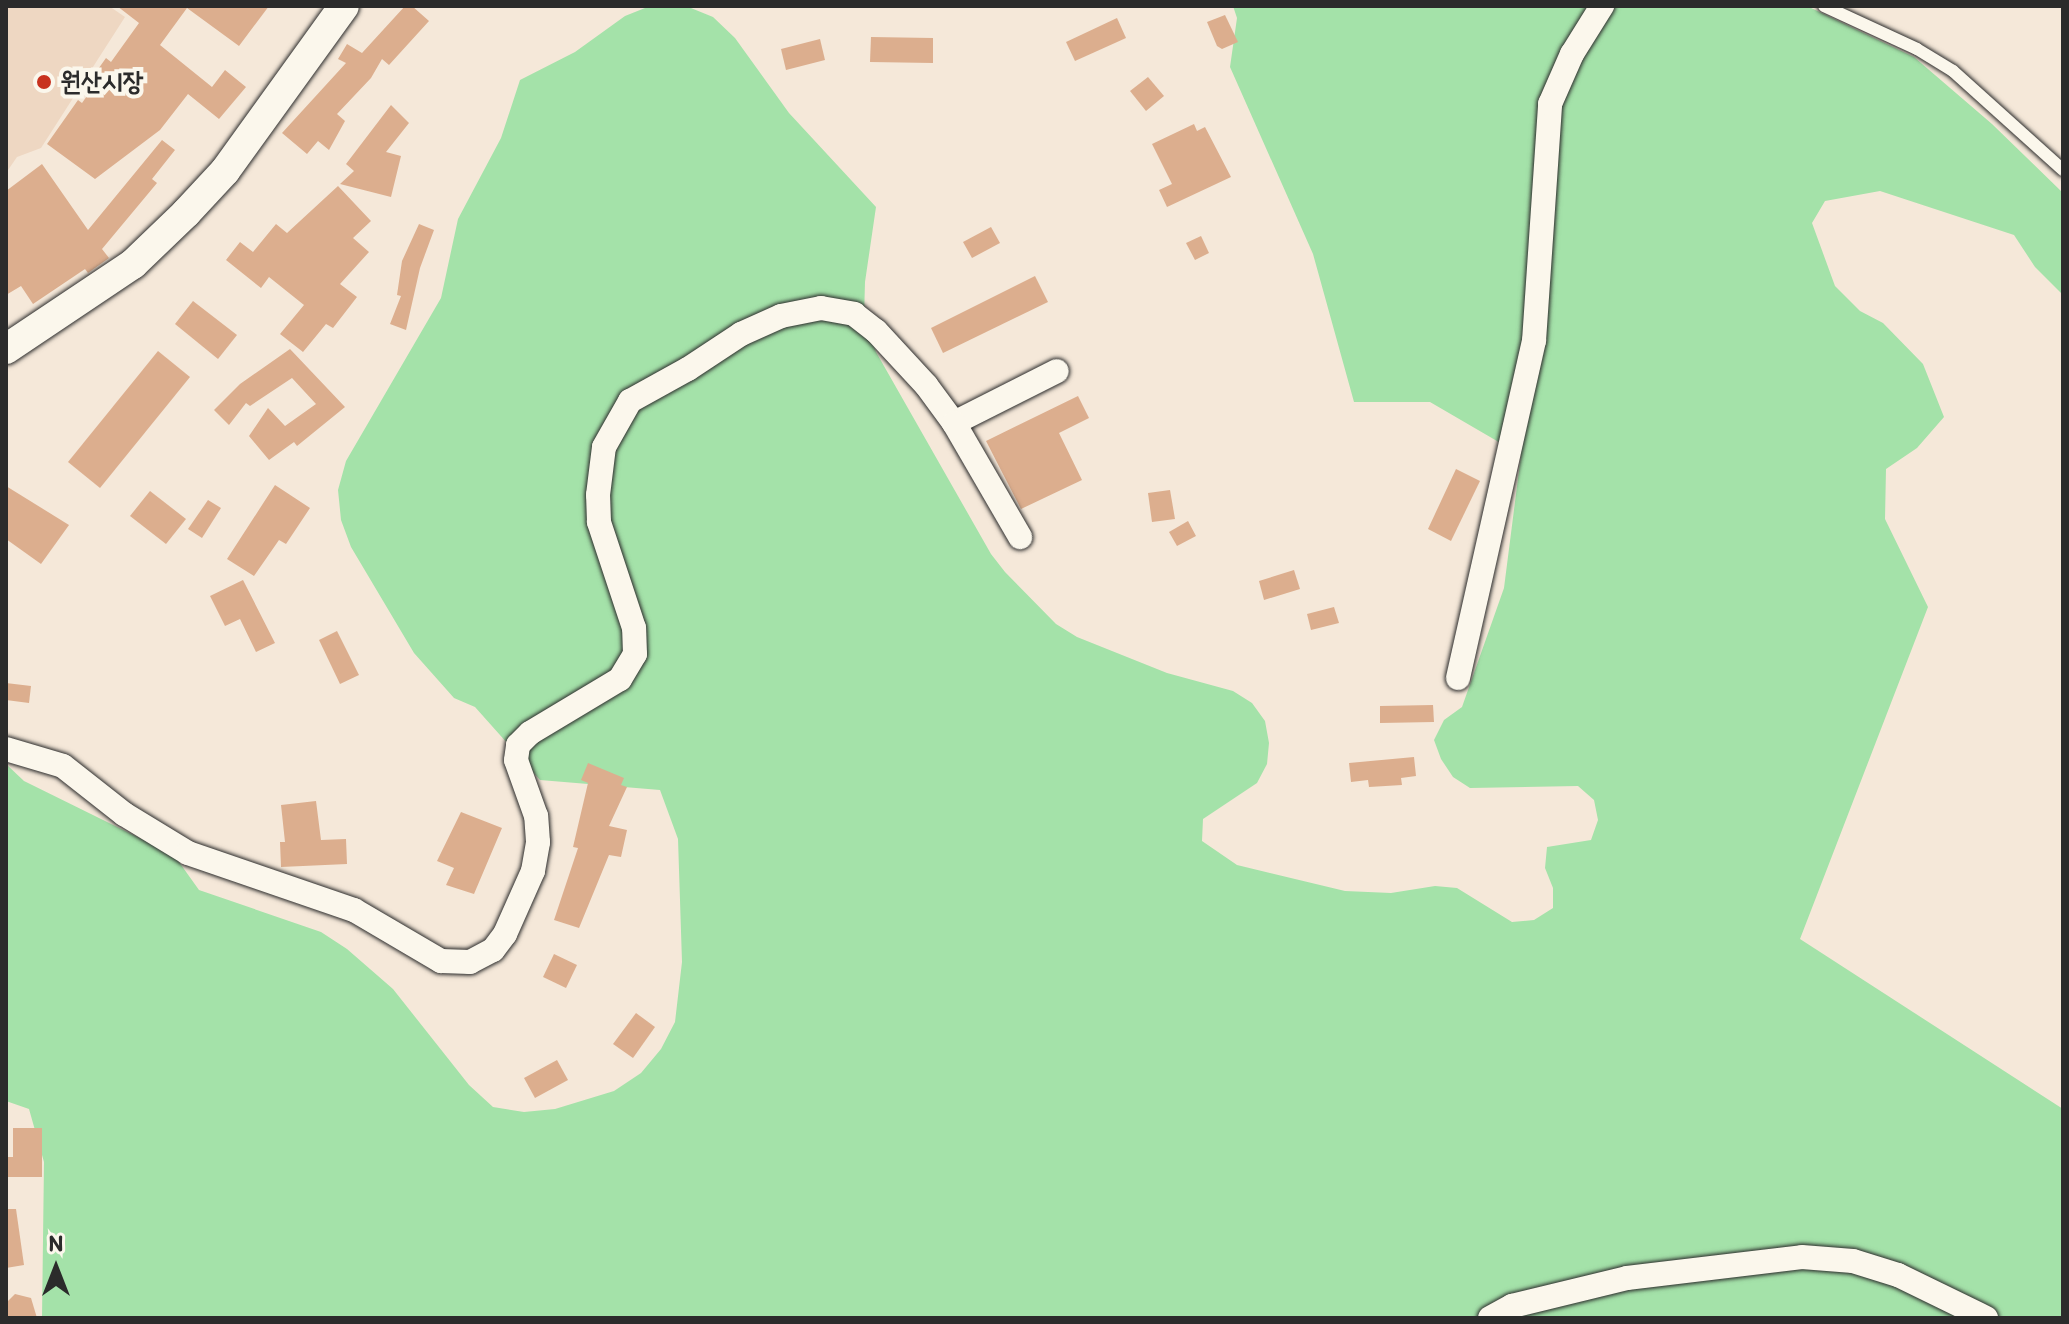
<!DOCTYPE html>
<html>
<head>
<meta charset="utf-8">
<style>
	body { margin:0 }
	#map { position:relative; width:2069px; height:1324px; overflow:hidden; background:#f5e8d9; font-family:Itim,"Poor Story",sans-serif }
	div>[style] { position:absolute }
	.built>* { inset:0; background:#eed7c2 }
	.green>* { inset:0; background:#a4e2a9 }
	.building>* { inset:0; background:#dcae8e }
	.roads { filter:drop-shadow(0 0 2px #2b2b2b) drop-shadow(0 0 2px #2b2b2b) }
	.service>* { height:12px; margin:-6px; padding:0 6px; transform-origin:6px; border-radius:6px; background:#fbf7ec }
	.minor>* { height:24px; margin:-12px; padding:0 12px; transform-origin:12px; border-radius:12px; background:#fbf7ec }
	.tertiary>* { height:30px; margin:-15px; padding:0 15px; transform-origin:15px; border-radius:15px; background:#fbf7ec }
	.dots>* { width:22px; height:22px; translate:-50% -50%; box-sizing:border-box; border:4px solid #fbf7ec; border-radius:50% }
	span { translate:-50% -50%; white-space:nowrap; text-align:center; line-height:1.15; -webkit-text-stroke:8px #fbf7ec; paint-order:stroke }
	.poi-label { font-size:26px; color:#2b2b2b; font-weight:700 }
	.left { translate:0 -50%; text-align:left }
	.frame { position:absolute; inset:0; border:8px solid #2b2b2b; pointer-events:none }
	.north { position:absolute; left:16px; top:1228px; width:80px; height:80px; -webkit-text-stroke:6px #fbf7ec; paint-order:stroke; rotate:0deg; font-size:22px; font-weight:700; line-height:32px; text-align:center; color:#2b2b2b }
	.north::after { content:''; display:block; margin:auto; width:28px; height:36px; background:#2b2b2b; clip-path:polygon(50% 0,100% 100%,50% 72%,0 100%) }
</style>
</head>
<body>
<div id="map">
	<div class="built">
		<i style="clip-path:polygon(6px 6px,109px 6px,125px 17px,41px 148px,17px 157px,6px 173px)"></i>
	</div>
	<div class="green">
		<i style="clip-path:polygon(650px 6px,686px 6px,713px 17px,735px 38px,789px 113px,876px 207px,865px 282px,864px 318px,876px 352px,991px 554px,1005px 572px,1056px 624px,1077px 637px,1167px 673px,1233px 691px,1252px 703px,1265px 721px,1269px 743px,1267px 764px,1257px 783px,1203px 819px,1202px 841px,1237px 865px,1345px 891px,1391px 893px,1435px 886px,1457px 888px,1512px 922px,1534px 920px,1553px 908px,1553px 888px,1545px 868px,1547px 847px,1591px 840px,1598px 820px,1594px 800px,1578px 786px,1470px 788px,1453px 777px,1441px 759px,1434px 740px,1444px 720px,1462px 707px,1504px 588px,1521px 455px,1430px 402px,1354px 402px,1313px 254px,1230px 67px,1237px 18px,1233px 6px,1807px 6px,1914px 57px,1992px 124px,2063px 193px,2063px 295px,2035px 267px,2014px 235px,1880px 191px,1825px 201px,1812px 223px,1835px 286px,1860px 311px,1883px 323px,1923px 364px,1944px 417px,1917px 448px,1886px 469px,1885px 519px,1928px 607px,1800px 939px,2063px 1109px,2063px 1318px,42px 1318px,44px 1162px,29px 1109px,6px 1101px,6px 764px,24px 781px,174px 855px,199px 890px,321px 932px,347px 949px,393px 989px,469px 1085px,493px 1107px,524px 1112px,555px 1109px,614px 1091px,641px 1073px,661px 1049px,675px 1022px,682px 962px,678px 839px,660px 790px,540px 780px,475px 707px,454px 698px,414px 653px,351px 547px,341px 520px,338px 490px,346px 461px,441px 298px,458px 219px,501px 138px,520px 80px,575px 52px,625px 16px)"></i>
	</div>
	<div class="building">
		<i style="clip-path:polygon(117px 6px,269px 6px,239px 46px,187px 8px,160px 45px,212px 87px,225px 70px,246px 87px,219px 119px,188px 94px,160px 130px,95px 179px,47px 144px,78px 100px,82px 103px,101px 76px,96px 72px,106px 58px,111px 62px,139px 23px)"></i>
		<i style="clip-path:polygon(405px 6px,412px 6px,429px 21px,389px 65px,382px 59px,371px 78px,337px 114px,345px 121px,329px 150px,318px 141px,307px 154px,282px 133px,346px 63px,338px 59px,347px 44px,362px 53px)"></i>
		<i style="clip-path:polygon(1225px 15px,1238px 42px,1222px 49px,1217px 46px,1207px 22px)"></i>
		<i style="clip-path:polygon(1117px 18px,1126px 38px,1075px 61px,1066px 42px)"></i>
		<i style="clip-path:polygon(871px 37px,933px 38px,933px 63px,870px 62px)"></i>
		<i style="clip-path:polygon(820px 39px,825px 60px,786px 70px,781px 49px)"></i>
		<i style="clip-path:polygon(1148px 77px,1164px 96px,1146px 111px,1130px 91px)"></i>
		<i style="clip-path:polygon(391px 105px,409px 123px,386px 152px,401px 156px,391px 197px,340px 184px,354px 171px,346px 164px)"></i>
		<i style="clip-path:polygon(1194px 124px,1197px 131px,1205px 127px,1231px 177px,1167px 207px,1159px 190px,1172px 184px,1152px 144px)"></i>
		<i style="clip-path:polygon(162px 140px,175px 150px,152px 179px,157px 183px,102px 249px,109px 258px,88px 273px,85px 269px,33px 304px,21px 286px,6px 295px,6px 191px,42px 164px,88px 230px)"></i>
		<i style="clip-path:polygon(338px 186px,371px 221px,353px 238px,369px 252px,340px 284px,357px 297px,333px 328px,326px 324px,303px 352px,280px 334px,304px 305px,269px 277px,261px 288px,226px 260px,240px 242px,253px 252px,276px 224px,287px 233px)"></i>
		<i style="clip-path:polygon(419px 224px,434px 230px,420px 268px,406px 330px,390px 324px,401px 296px,397px 295px,402px 261px)"></i>
		<i style="clip-path:polygon(991px 227px,1000px 243px,972px 258px,963px 242px)"></i>
		<i style="clip-path:polygon(1201px 236px,1209px 253px,1195px 260px,1186px 243px)"></i>
		<i style="clip-path:polygon(1035px 276px,1048px 302px,943px 353px,931px 328px)"></i>
		<i style="clip-path:polygon(193px 301px,237px 335px,218px 359px,175px 324px)"></i>
		<i style="clip-path:polygon(290px 349px,345px 407px,297px 446px,294px 442px,269px 460px,249px 436px,268px 408px,285px 426px,316px 404px,292px 378px,250px 406px,246px 403px,229px 425px,214px 410px,240px 384px)"></i>
		<i style="clip-path:polygon(158px 351px,190px 377px,100px 488px,68px 462px)"></i>
		<i style="clip-path:polygon(1078px 396px,1089px 418px,1059px 433px,1082px 480px,1021px 509px,986px 441px)"></i>
		<i style="clip-path:polygon(1456px 469px,1480px 481px,1451px 541px,1428px 529px)"></i>
		<i style="clip-path:polygon(275px 485px,310px 508px,286px 544px,279px 540px,254px 576px,227px 559px)"></i>
		<i style="clip-path:polygon(6px 486px,69px 525px,41px 564px,6px 539px)"></i>
		<i style="clip-path:polygon(1170px 490px,1175px 519px,1152px 522px,1148px 493px)"></i>
		<i style="clip-path:polygon(150px 491px,186px 519px,166px 544px,130px 516px)"></i>
		<i style="clip-path:polygon(208px 500px,221px 508px,202px 538px,188px 529px)"></i>
		<i style="clip-path:polygon(1188px 521px,1196px 536px,1177px 546px,1169px 532px)"></i>
		<i style="clip-path:polygon(1294px 570px,1300px 589px,1264px 600px,1259px 581px)"></i>
		<i style="clip-path:polygon(243px 580px,275px 643px,256px 652px,240px 619px,225px 626px,210px 596px)"></i>
		<i style="clip-path:polygon(1334px 607px,1339px 623px,1311px 630px,1307px 614px)"></i>
		<i style="clip-path:polygon(337px 631px,359px 675px,340px 684px,319px 640px)"></i>
		<i style="clip-path:polygon(6px 683px,31px 686px,29px 703px,6px 700px)"></i>
		<i style="clip-path:polygon(1433px 705px,1434px 722px,1380px 723px,1380px 706px)"></i>
		<i style="clip-path:polygon(1414px 757px,1416px 776px,1401px 778px,1402px 785px,1369px 787px,1368px 780px,1351px 782px,1349px 763px)"></i>
		<i style="clip-path:polygon(588px 763px,624px 778px,621px 785px,627px 787px,609px 826px,627px 830px,621px 857px,609px 855px,579px 928px,554px 920px,578px 848px,573px 847px,588px 783px,581px 780px)"></i>
		<i style="clip-path:polygon(316px 801px,321px 840px,346px 839px,347px 864px,281px 867px,280px 842px,285px 842px,281px 805px)"></i>
		<i style="clip-path:polygon(461px 812px,502px 828px,474px 894px,446px 885px,454px 868px,437px 861px)"></i>
		<i style="clip-path:polygon(554px 954px,577px 965px,566px 988px,543px 977px)"></i>
		<i style="clip-path:polygon(636px 1013px,655px 1027px,633px 1058px,613px 1044px)"></i>
		<i style="clip-path:polygon(557px 1060px,568px 1080px,535px 1098px,524px 1078px)"></i>
		<i style="clip-path:polygon(13px 1128px,42px 1128px,42px 1177px,7px 1177px,7px 1157px,13px 1157px)"></i>
		<i style="clip-path:polygon(6px 1209px,16px 1209px,24px 1265px,6px 1268px)"></i>
		<i style="clip-path:polygon(15px 1294px,31px 1298px,37px 1318px,6px 1318px,6px 1303px)"></i>
	</div>
	<div class="roads">
		<div class="service">
			<i style="left:1824px;top:6px;width:102px;rotate:24.8deg"></i>
			<i style="left:1917px;top:49px;width:42px;rotate:31.4deg"></i>
			<i style="left:1953px;top:71px;width:148px;rotate:42deg"></i>
		</div>
		<div class="minor">
			<i style="left:954px;top:423px;width:115px;rotate:-26.8deg"></i>
			<i style="left:1458px;top:678px;width:345px;rotate:-77.3deg"></i>
			<i style="left:1534px;top:341px;width:238px;rotate:-86.1deg"></i>
			<i style="left:1550px;top:104px;width:55px;rotate:-66.3deg"></i>
			<i style="left:1572px;top:54px;width:57px;rotate:-58deg"></i>
			<i style="left:6px;top:749px;width:59px;rotate:16.6deg"></i>
			<i style="left:63px;top:766px;width:78px;rotate:38.2deg"></i>
			<i style="left:124px;top:814px;width:75px;rotate:31.4deg"></i>
			<i style="left:188px;top:853px;width:176px;rotate:19deg"></i>
			<i style="left:354px;top:910px;width:101px;rotate:30.4deg"></i>
			<i style="left:441px;top:961px;width:29px;rotate:2deg"></i>
			<i style="left:470px;top:962px;width:26px;rotate:-28deg"></i>
			<i style="left:493px;top:950px;width:20px;rotate:-53deg"></i>
			<i style="left:505px;top:934px;width:69px;rotate:-66deg"></i>
			<i style="left:533px;top:871px;width:29px;rotate:-80deg"></i>
			<i style="left:538px;top:842px;width:26px;rotate:-94deg"></i>
			<i style="left:536px;top:816px;width:59px;rotate:-109.7deg"></i>
			<i style="left:516px;top:760px;width:15px;rotate:-82deg"></i>
			<i style="left:518px;top:745px;width:17px;rotate:-45deg"></i>
			<i style="left:530px;top:733px;width:105px;rotate:-31deg"></i>
			<i style="left:620px;top:679px;width:29px;rotate:-59deg"></i>
			<i style="left:635px;top:654px;width:26px;rotate:-92deg"></i>
			<i style="left:634px;top:628px;width:112px;rotate:-108.3deg"></i>
			<i style="left:599px;top:522px;width:27px;rotate:-92deg"></i>
			<i style="left:598px;top:495px;width:48px;rotate:-82.9deg"></i>
			<i style="left:604px;top:447px;width:53px;rotate:-60.5deg"></i>
			<i style="left:630px;top:401px;width:66px;rotate:-28.9deg"></i>
			<i style="left:688px;top:369px;width:64px;rotate:-33.4deg"></i>
			<i style="left:741px;top:334px;width:44px;rotate:-24.2deg"></i>
			<i style="left:781px;top:316px;width:41px;rotate:-11.3deg"></i>
			<i style="left:821px;top:308px;width:34px;rotate:10deg"></i>
			<i style="left:854px;top:314px;width:28px;rotate:38deg"></i>
			<i style="left:876px;top:331px;width:74px;rotate:47.2deg"></i>
			<i style="left:926px;top:385px;width:47px;rotate:53.6deg"></i>
			<i style="left:954px;top:423px;width:132px;rotate:59.9deg"></i>
			<i style="left:1490px;top:1318px;width:25px;rotate:-29deg"></i>
			<i style="left:1512px;top:1306px;width:118px;rotate:-13.7deg"></i>
			<i style="left:1627px;top:1278px;width:176px;rotate:-6.8deg"></i>
			<i style="left:1802px;top:1257px;width:51px;rotate:4.5deg"></i>
			<i style="left:1853px;top:1261px;width:47px;rotate:17.3deg"></i>
			<i style="left:1898px;top:1275px;width:98px;rotate:26deg"></i>
		</div>
		<div class="tertiary">
			<i style="left:6px;top:349px;width:153px;rotate:-33.8deg"></i>
			<i style="left:133px;top:264px;width:74px;rotate:-43.9deg"></i>
			<i style="left:186px;top:213px;width:57px;rotate:-47.1deg"></i>
			<i style="left:225px;top:171px;width:203px;rotate:-54.2deg"></i>
		</div>
	</div>
	<div class="dots">
		<i style="left:44px;top:82px;background:#c8321e"></i>
	</div>
	<div class="poi-label">
		<span class="left" style="left:60px;top:82px">원산시장</span>
	</div>
	<div class="frame"></div>
	<div class="north">N</div>
</div>
</body>
</html>
